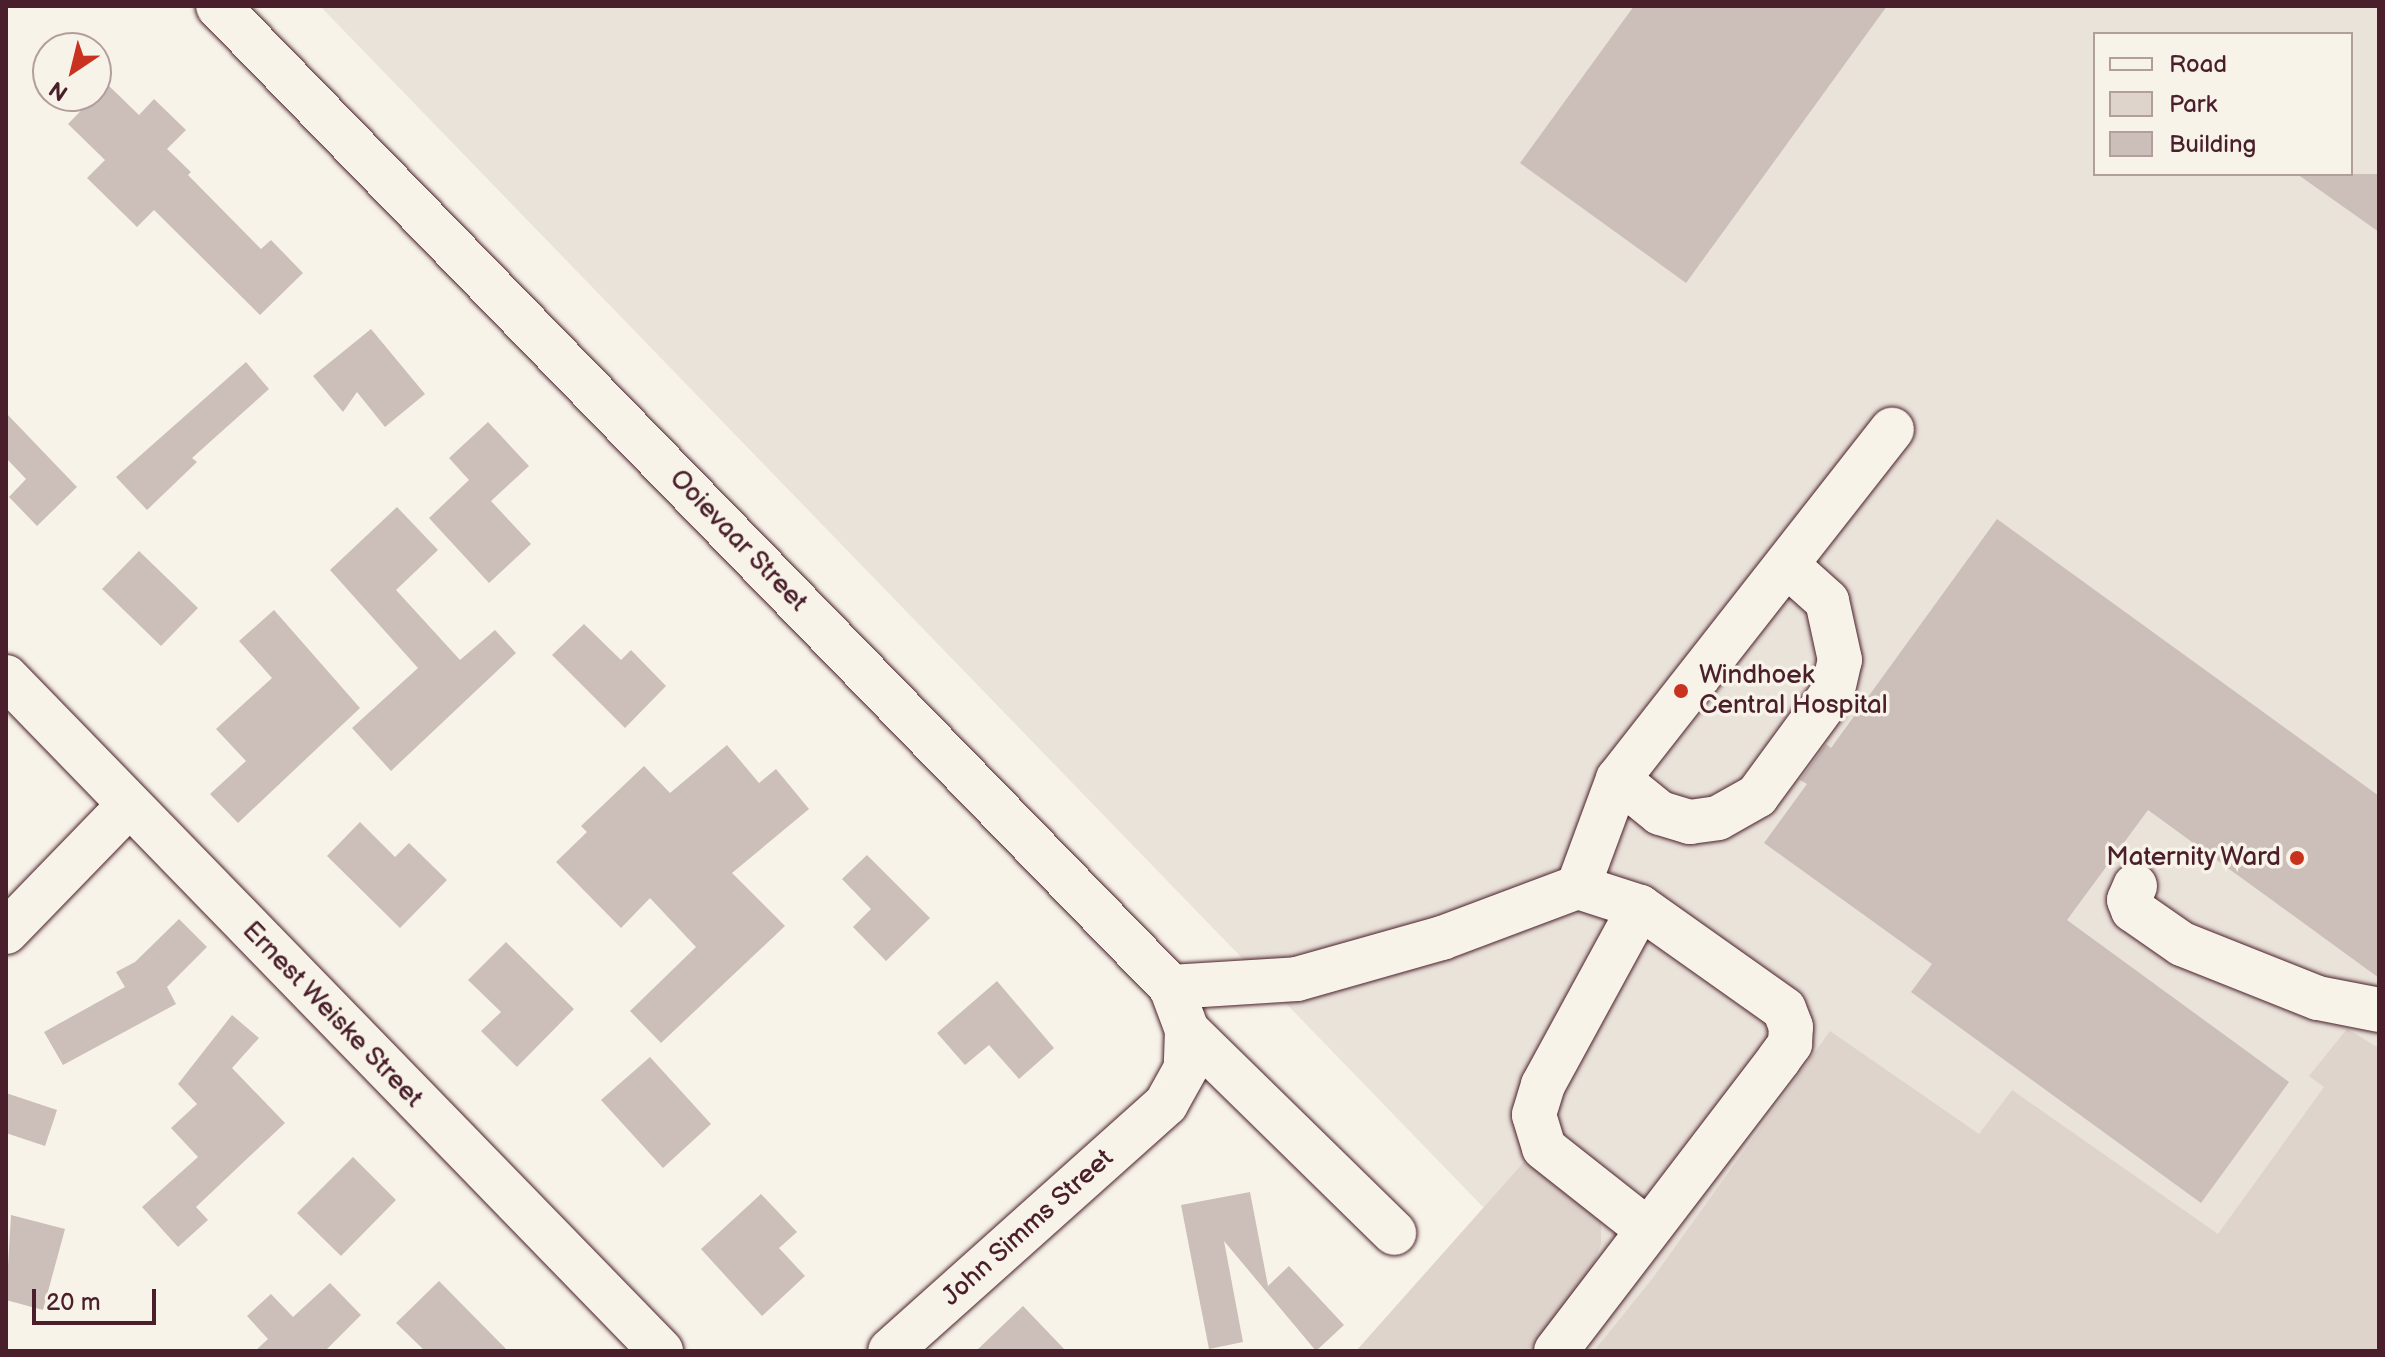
<!DOCTYPE html>
<html>
<head>
<meta charset="utf-8">
<style>
	body { margin:0 }
	#map { position:relative; width:2385px; height:1357px; overflow:hidden; background:#f7f3e8; font-family:"Balsamiq Sans",sans-serif }
	div>[style] { position:absolute }
	.built>* { inset:0; background:#eae3da }
	.green>* { inset:0; background:#ded4cc }
	.building>* { inset:0; background:#ccbfb9 }
	.roads { filter:drop-shadow(0 0 2px #4a1f2b) drop-shadow(0 0 2px #4a1f2b) }
	.minor>* { height:44px; margin:-22px; padding:0 22px; transform-origin:22px; border-radius:22px; background:#f7f3e8 }
	.dots>* { width:22px; height:22px; translate:-50% -50%; box-sizing:border-box; border:4px solid #f7f3e8; border-radius:50% }
	span { translate:-50% -50%; white-space:nowrap; text-align:center; line-height:1.15; -webkit-text-stroke:7px #f7f3e8; paint-order:stroke }
	.street-label { font-size:26px; color:#4a1f2b }
	.poi-label { font-size:26px; color:#4a1f2b }
	.left { translate:0 -50%; text-align:left }
	.right { translate:-100% -50%; text-align:right }
	.frame { position:absolute; inset:0; border:8px solid #4a1f2b; pointer-events:none }
	.legend { position:absolute; left:2093px; top:32px; width:260px; height:144px; box-sizing:border-box; background:#f7f3e8; border:2px solid #b29e9c; margin:0; padding:10px 14px; list-style:none; font-size:24px; color:#4a1f2b }
	.legend li { display:flex; align-items:center; gap:16px; height:40px }
	.legend b { width:40px; border:2px solid #b29e9c }
	.north { position:absolute; left:32px; top:32px; width:80px; height:80px; box-sizing:border-box; background:#f7f3e8; border:2px solid #b29e9c; border-radius:50%; rotate:215deg; font-size:22px; font-weight:700; line-height:32px; text-align:center; color:#4a1f2b }
	.north::after { content:''; display:block; margin:auto; width:28px; height:36px; background:#c8321e; clip-path:polygon(50% 0,100% 100%,50% 72%,0 100%) }
	.scale { position:absolute; left:32px; top:1289px; width:124px; height:36px; box-sizing:border-box; border:4px solid #4a1f2b; border-top:0; padding-left:10px; font-size:24px; line-height:28px; white-space:nowrap; color:#4a1f2b; -webkit-text-stroke:6px #f7f3e8; paint-order:stroke }
</style>
</head>
<body>
<div id="map">
	<div class="built">
		<i style="clip-path:polygon(evenodd,320px 6px,2379px 6px,2379px 1351px,1409px 1351px,1383px 1325px,1484px 1208px,320px 6px,2095px 34px,2351px 34px,2351px 174px,2095px 174px,2095px 34px)"></i>
	</div>
	<div class="green">
		<i style="clip-path:polygon(2347px 1029px,2379px 1048px,2379px 1351px,1594px 1351px,1652px 1279px,1830px 1031px,1979px 1134px,2012px 1090px,2218px 1234px,2324px 1087px,2309px 1076px)"></i>
		<i style="clip-path:polygon(1524px 1162px,1573px 1186px,1601px 1218px,1601px 1244px,1586px 1285px,1527px 1351px,1356px 1351px)"></i>
	</div>
	<div class="building">
		<i style="clip-path:polygon(1634px 6px,1887px 6px,1686px 283px,1520px 163px)"></i>
		<i style="clip-path:polygon(107px 84px,139px 115px,154px 99px,186px 130px,167px 149px,191px 172px,188px 175px,261px 249px,271px 240px,303px 273px,260px 315px,154px 210px,137px 227px,87px 178px,105px 160px,68px 124px)"></i>
		<i style="clip-path:polygon(2297px 174px,2379px 174px,2379px 232px)"></i>
		<i style="clip-path:polygon(371px 329px,425px 394px,385px 427px,357px 392px,343px 412px,313px 376px)"></i>
		<i style="clip-path:polygon(246px 362px,269px 389px,192px 458px,197px 462px,147px 510px,116px 477px)"></i>
		<i style="clip-path:polygon(6px 413px,77px 487px,37px 526px,9px 497px,26px 479px,6px 458px)"></i>
		<i style="clip-path:polygon(488px 422px,529px 466px,491px 501px,531px 544px,489px 583px,429px 518px,469px 480px,449px 458px)"></i>
		<i style="clip-path:polygon(397px 507px,438px 550px,396px 590px,460px 660px,495px 630px,516px 653px,391px 771px,352px 728px,418px 668px,330px 570px)"></i>
		<i style="clip-path:polygon(1997px 519px,2379px 796px,2379px 978px,2148px 810px,2067px 920px,2289px 1082px,2201px 1203px,1911px 992px,1932px 964px,1764px 843px,1807px 784px,1800px 780px,1826px 744px,1831px 748px)"></i>
		<i style="clip-path:polygon(139px 551px,198px 608px,161px 646px,102px 589px)"></i>
		<i style="clip-path:polygon(274px 610px,360px 708px,238px 823px,210px 794px,246px 761px,216px 729px,272px 678px,239px 641px)"></i>
		<i style="clip-path:polygon(584px 624px,621px 660px,631px 650px,666px 686px,625px 728px,552px 655px)"></i>
		<i style="clip-path:polygon(727px 745px,759px 783px,776px 769px,809px 809px,732px 873px,785px 926px,661px 1043px,630px 1011px,696px 947px,650px 898px,621px 928px,556px 862px,587px 832px,581px 826px,644px 766px,670px 793px)"></i>
		<i style="clip-path:polygon(360px 822px,395px 857px,409px 843px,447px 880px,400px 928px,327px 856px)"></i>
		<i style="clip-path:polygon(867px 855px,930px 918px,886px 961px,853px 927px,871px 909px,842px 879px)"></i>
		<i style="clip-path:polygon(179px 919px,207px 947px,167px 987px,176px 1004px,63px 1065px,44px 1032px,125px 987px,116px 972px,135px 962px)"></i>
		<i style="clip-path:polygon(506px 942px,574px 1009px,517px 1067px,481px 1031px,501px 1012px,468px 980px)"></i>
		<i style="clip-path:polygon(997px 981px,1054px 1048px,1019px 1079px,989px 1045px,965px 1065px,937px 1033px)"></i>
		<i style="clip-path:polygon(232px 1015px,259px 1038px,232px 1068px,285px 1123px,196px 1207px,208px 1220px,178px 1247px,142px 1207px,198px 1157px,171px 1128px,197px 1104px,178px 1084px)"></i>
		<i style="clip-path:polygon(650px 1057px,711px 1124px,663px 1168px,601px 1100px)"></i>
		<i style="clip-path:polygon(6px 1093px,57px 1110px,45px 1146px,6px 1133px)"></i>
		<i style="clip-path:polygon(353px 1157px,396px 1200px,341px 1256px,297px 1213px)"></i>
		<i style="clip-path:polygon(1250px 1192px,1268px 1286px,1289px 1266px,1344px 1325px,1316px 1351px,1224px 1241px,1243px 1342px,1209px 1349px,1181px 1205px)"></i>
		<i style="clip-path:polygon(761px 1194px,797px 1232px,779px 1248px,805px 1276px,762px 1316px,701px 1249px)"></i>
		<i style="clip-path:polygon(11px 1215px,65px 1229px,43px 1310px,6px 1300px)"></i>
		<i style="clip-path:polygon(439px 1281px,508px 1351px,425px 1351px,396px 1323px)"></i>
		<i style="clip-path:polygon(330px 1283px,361px 1315px,325px 1351px,255px 1351px,268px 1339px,247px 1316px,271px 1294px,293px 1317px)"></i>
		<i style="clip-path:polygon(1023px 1306px,1066px 1351px,976px 1351px)"></i>
	</div>
	<div class="roads">
		<div class="minor">
			<i style="left:218px;top:6px;width:1368px;rotate:45.83deg"></i>
			<i style="left:1171px;top:987px;width:46px;rotate:69.6deg"></i>
			<i style="left:1187px;top:1030px;width:38px;rotate:92deg"></i>
			<i style="left:1186px;top:1068px;width:41px;rotate:119.1deg"></i>
			<i style="left:1166px;top:1104px;width:370px;rotate:138.2deg"></i>
			<i style="left:6px;top:677px;width:940px;rotate:45.82deg"></i>
			<i style="left:1618px;top:779px;width:54px;rotate:39deg"></i>
			<i style="left:1660px;top:813px;width:31px;rotate:17deg"></i>
			<i style="left:1690px;top:822px;width:28px;rotate:-8deg"></i>
			<i style="left:1718px;top:818px;width:45px;rotate:-29.4deg"></i>
			<i style="left:1757px;top:796px;width:127px;rotate:-53.7deg"></i>
			<i style="left:1832px;top:694px;width:35px;rotate:-77deg"></i>
			<i style="left:1840px;top:660px;width:60px;rotate:-102.4deg"></i>
			<i style="left:1827px;top:601px;width:52px;rotate:-138.1deg"></i>
			<i style="left:2135px;top:886px;width:15px;rotate:113deg"></i>
			<i style="left:2129px;top:900px;width:11px;rotate:68deg"></i>
			<i style="left:2133px;top:910px;width:60px;rotate:34.8deg"></i>
			<i style="left:2182px;top:944px;width:146px;rotate:21.7deg"></i>
			<i style="left:2318px;top:998px;width:62px;rotate:11.1deg"></i>
			<i style="left:1640px;top:907px;width:203px;rotate:118.6deg"></i>
			<i style="left:1543px;top:1085px;width:31px;rotate:107deg"></i>
			<i style="left:1534px;top:1115px;width:34px;rotate:73deg"></i>
			<i style="left:1544px;top:1148px;width:132px;rotate:38.3deg"></i>
			<i style="left:6px;top:932px;width:175px;rotate:-45.9deg"></i>
			<i style="left:1171px;top:987px;width:126px;rotate:-3.6deg"></i>
			<i style="left:1297px;top:979px;width:151px;rotate:-15.8deg"></i>
			<i style="left:1442px;top:938px;width:145px;rotate:-20.6deg"></i>
			<i style="left:1578px;top:887px;width:115px;rotate:-69.7deg"></i>
			<i style="left:1618px;top:779px;width:444px;rotate:-51.9deg"></i>
			<i style="left:1187px;top:1030px;width:290px;rotate:44.4deg"></i>
			<i style="left:1556px;top:1351px;width:367px;rotate:-52.6deg"></i>
			<i style="left:1779px;top:1059px;width:19px;rotate:-54deg"></i>
			<i style="left:1790px;top:1044px;width:17px;rotate:-87deg"></i>
			<i style="left:1791px;top:1027px;width:19px;rotate:-111deg"></i>
			<i style="left:1784px;top:1009px;width:176px;rotate:-144.7deg"></i>
			<i style="left:1640px;top:907px;width:65px;rotate:-162.1deg"></i>
		</div>
	</div>
	<div class="dots">
		<i style="left:1681px;top:691px;background:#c8321e"></i>
		<i style="left:2297px;top:858px;background:#c8321e"></i>
	</div>
	<div class="street-label">
		<span style="left:738px;top:541px;rotate:46deg">Ooievaar Street</span>
		<span style="left:332px;top:1015px;rotate:46deg">Ernest Weiske Street</span>
		<span style="left:1028px;top:1228px;rotate:-42deg">John Simms Street</span>
	</div>
	<div class="poi-label">
		<span class="left" style="left:1699px;top:691px">Windhoek<br>Central Hospital</span>
		<span class="right" style="left:2281px;top:858px">Maternity Ward</span>
	</div>
	<div class="frame"></div>
	<ul class="legend">
	<li><b style="height:10px;background:#f7f3e8"></b>Road</li>
	<li><b style="height:22px;background:#ded4cc"></b>Park</li>
	<li><b style="height:22px;background:#ccbfb9"></b>Building</li>
	</ul>
	<div class="north">N</div>
	<div class="scale">20 m</div>
</div>
</body>
</html>
